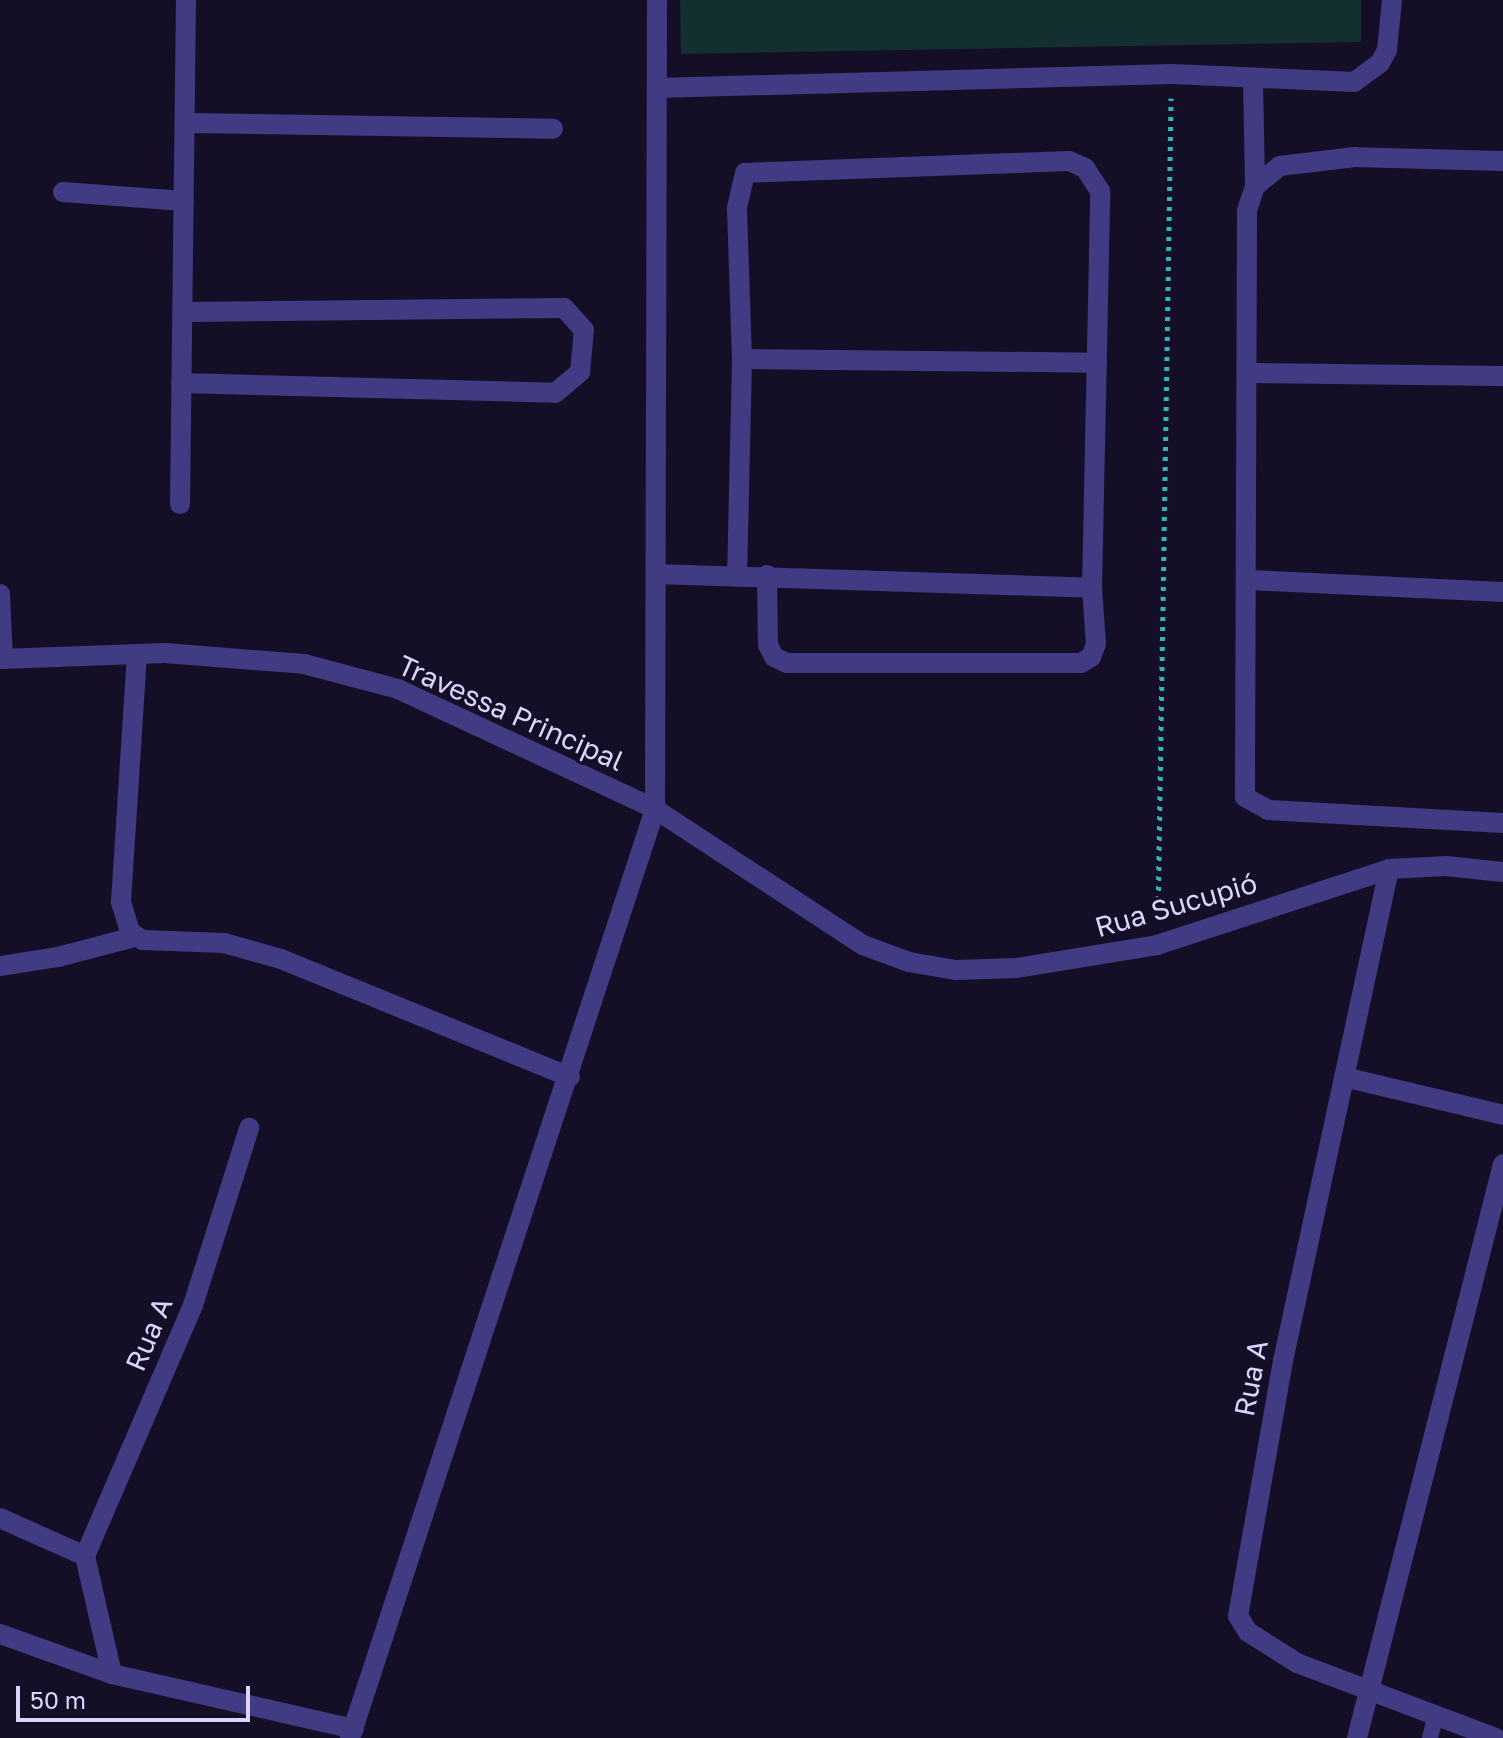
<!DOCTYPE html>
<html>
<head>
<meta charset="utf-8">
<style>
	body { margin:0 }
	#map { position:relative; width:1503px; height:1738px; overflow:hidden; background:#140f26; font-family:"Golos Text",sans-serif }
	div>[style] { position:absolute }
	.green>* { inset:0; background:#132f30 }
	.path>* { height:5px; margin-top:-2.5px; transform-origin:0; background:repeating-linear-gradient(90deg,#31b6b4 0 4px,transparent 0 10px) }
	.service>* { height:16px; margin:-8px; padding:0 8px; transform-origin:8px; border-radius:8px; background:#413b84 }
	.minor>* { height:20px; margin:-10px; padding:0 10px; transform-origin:10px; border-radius:10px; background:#413b84 }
	.tertiary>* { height:20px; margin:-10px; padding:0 10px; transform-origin:10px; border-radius:10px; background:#413b84 }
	span { translate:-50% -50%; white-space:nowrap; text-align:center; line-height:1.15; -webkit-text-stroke:6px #140f26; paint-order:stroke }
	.street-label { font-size:28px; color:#dbd5fe }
	.scale { position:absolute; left:16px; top:1686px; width:234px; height:36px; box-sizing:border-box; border:4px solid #dbd5fe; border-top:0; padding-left:10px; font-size:24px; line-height:28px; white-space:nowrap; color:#dbd5fe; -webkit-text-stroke:6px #140f26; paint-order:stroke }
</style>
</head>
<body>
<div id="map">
	<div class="green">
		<i style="clip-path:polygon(680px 0,1361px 0,1361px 42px,681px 54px)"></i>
	</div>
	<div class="path">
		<i style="left:1158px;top:920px;width:822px;rotate:-89.09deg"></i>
	</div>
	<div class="service">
		<i style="left:1430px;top:1738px;width:25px;rotate:-76deg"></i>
	</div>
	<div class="minor">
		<i style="left:1253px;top:80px;width:106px;rotate:88.9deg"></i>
		<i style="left:657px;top:88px;width:515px;rotate:-1.56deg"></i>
		<i style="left:1172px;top:74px;width:182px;rotate:2.5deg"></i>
		<i style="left:1354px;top:82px;width:32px;rotate:-36deg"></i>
		<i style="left:1380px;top:63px;width:15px;rotate:-62deg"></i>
		<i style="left:1387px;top:50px;width:50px;rotate:-84.3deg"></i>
		<i style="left:185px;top:123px;width:368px;rotate:0.9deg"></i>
		<i style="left:1503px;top:161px;width:148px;rotate:-178.5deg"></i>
		<i style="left:1355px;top:157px;width:76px;rotate:173.2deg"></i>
		<i style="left:1280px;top:166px;width:32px;rotate:141deg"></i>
		<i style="left:1255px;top:186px;width:26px;rotate:108deg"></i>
		<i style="left:1247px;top:211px;width:586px;rotate:90.2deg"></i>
		<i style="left:1245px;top:797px;width:26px;rotate:29deg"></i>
		<i style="left:1268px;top:810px;width:235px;rotate:3.2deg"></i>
		<i style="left:63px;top:192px;width:121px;rotate:4.3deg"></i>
		<i style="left:742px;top:359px;width:355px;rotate:0.6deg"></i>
		<i style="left:1250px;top:373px;width:253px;rotate:0.7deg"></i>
		<i style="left:181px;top:383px;width:374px;rotate:1.5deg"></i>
		<i style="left:555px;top:393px;width:33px;rotate:-40deg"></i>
		<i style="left:580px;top:372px;width:42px;rotate:-84.6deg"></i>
		<i style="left:584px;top:330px;width:30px;rotate:-132deg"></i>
		<i style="left:564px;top:308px;width:381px;rotate:179.4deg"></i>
		<i style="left:180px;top:504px;width:504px;rotate:-89.32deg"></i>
		<i style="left:656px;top:574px;width:436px;rotate:1.8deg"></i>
		<i style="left:1092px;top:588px;width:397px;rotate:-88.8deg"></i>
		<i style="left:1100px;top:191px;width:27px;rotate:-123deg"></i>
		<i style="left:1085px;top:168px;width:17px;rotate:-156deg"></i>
		<i style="left:1069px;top:161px;width:324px;rotate:177.9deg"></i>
		<i style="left:745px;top:173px;width:37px;rotate:103deg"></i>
		<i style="left:737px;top:209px;width:150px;rotate:88.1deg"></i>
		<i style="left:742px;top:359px;width:215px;rotate:91.3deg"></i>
		<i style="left:767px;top:575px;width:70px;rotate:89.2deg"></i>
		<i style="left:768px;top:645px;width:13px;rotate:63deg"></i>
		<i style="left:774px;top:657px;width:14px;rotate:25deg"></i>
		<i style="left:787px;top:663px;width:294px"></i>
		<i style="left:1081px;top:663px;width:12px;rotate:-31deg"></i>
		<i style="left:1091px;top:657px;width:14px;rotate:-69deg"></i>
		<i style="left:1096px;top:644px;width:56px;rotate:-94.1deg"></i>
		<i style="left:1248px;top:580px;width:255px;rotate:2.7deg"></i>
		<i style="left:0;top:594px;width:65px;rotate:87.4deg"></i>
		<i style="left:137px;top:654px;width:249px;rotate:93.7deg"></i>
		<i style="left:121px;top:902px;width:31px;rotate:73deg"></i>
		<i style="left:130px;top:932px;width:15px;rotate:32deg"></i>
		<i style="left:143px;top:940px;width:81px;rotate:2.1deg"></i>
		<i style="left:224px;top:943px;width:59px;rotate:15.7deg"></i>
		<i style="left:281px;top:959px;width:312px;rotate:22.2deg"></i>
		<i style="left:1389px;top:869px;width:503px;rotate:102.16deg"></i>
		<i style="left:1283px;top:1361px;width:259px;rotate:100deg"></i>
		<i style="left:1238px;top:1616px;width:19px;rotate:58deg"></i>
		<i style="left:1248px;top:1632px;width:58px;rotate:32.3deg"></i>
		<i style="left:1297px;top:1663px;width:212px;rotate:20.7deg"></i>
		<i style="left:0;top:966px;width:59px;rotate:-8.8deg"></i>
		<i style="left:58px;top:957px;width:79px;rotate:-14.7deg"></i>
		<i style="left:1344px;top:1077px;width:163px;rotate:13.4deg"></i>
		<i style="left:0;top:1518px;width:93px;rotate:24.1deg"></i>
		<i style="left:0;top:1634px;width:119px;rotate:19.7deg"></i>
		<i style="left:112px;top:1674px;width:248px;rotate:12.8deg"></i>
		<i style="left:112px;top:1674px;width:121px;rotate:-102.9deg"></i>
		<i style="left:85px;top:1556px;width:273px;rotate:-66.7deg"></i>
		<i style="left:193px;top:1305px;width:186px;rotate:-72.4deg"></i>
		<i style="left:350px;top:1738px;width:978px;rotate:-71.82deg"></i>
		<i style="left:655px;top:809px;width:809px;rotate:-89.86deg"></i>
		<i style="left:1357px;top:1738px;width:592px;rotate:-75.73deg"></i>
	</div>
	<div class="tertiary">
		<i style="left:0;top:659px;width:165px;rotate:-2.1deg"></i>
		<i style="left:165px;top:653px;width:139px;rotate:4.5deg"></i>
		<i style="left:304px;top:664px;width:97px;rotate:14.9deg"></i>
		<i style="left:398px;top:689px;width:284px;rotate:25deg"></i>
		<i style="left:655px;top:809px;width:249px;rotate:33.2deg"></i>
		<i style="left:863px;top:945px;width:49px;rotate:20.3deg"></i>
		<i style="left:909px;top:962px;width:48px;rotate:9.7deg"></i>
		<i style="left:956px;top:970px;width:61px;rotate:-1.9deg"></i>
		<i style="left:1017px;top:968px;width:142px;rotate:-9.3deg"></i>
		<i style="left:1157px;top:945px;width:244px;rotate:-18.1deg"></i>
		<i style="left:1389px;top:869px;width:57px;rotate:-3deg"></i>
		<i style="left:1446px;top:866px;width:57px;rotate:6deg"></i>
	</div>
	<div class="street-label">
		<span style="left:511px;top:713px;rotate:24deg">Travessa Principal</span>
		<span style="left:1176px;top:905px;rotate:-16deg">Rua Sucupió</span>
		<span style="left:149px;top:1334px;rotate:-67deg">Rua A</span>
		<span style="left:1251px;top:1378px;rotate:-79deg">Rua A</span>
	</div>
	<div class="scale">50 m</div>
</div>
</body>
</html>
